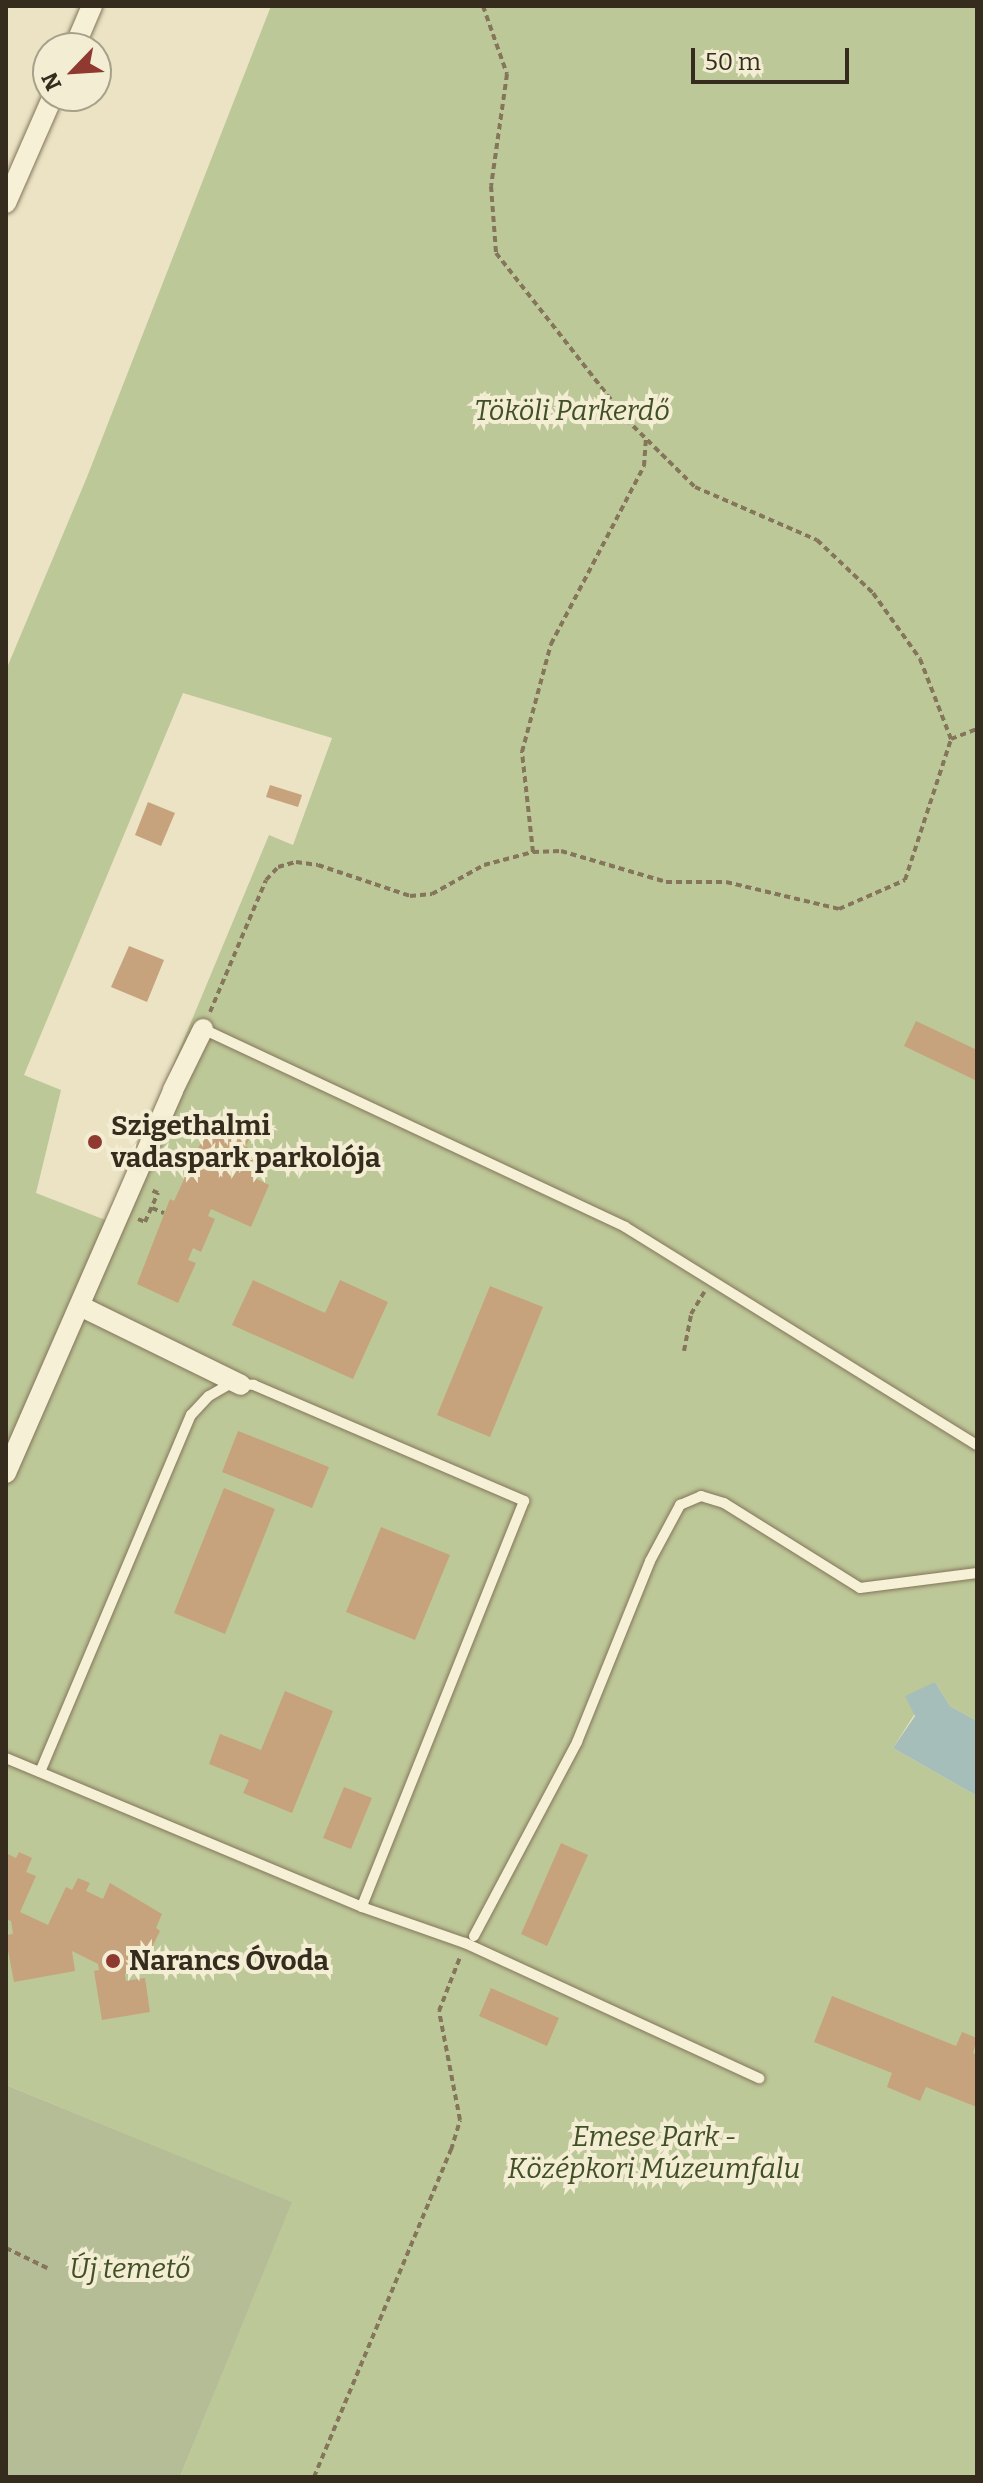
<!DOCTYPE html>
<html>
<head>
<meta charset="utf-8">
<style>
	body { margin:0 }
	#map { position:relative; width:983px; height:2483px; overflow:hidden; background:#ebe3c4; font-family:Bitter,serif }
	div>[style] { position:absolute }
	.green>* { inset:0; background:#bdc898 }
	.cemetery>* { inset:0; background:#b5bd97 }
	.water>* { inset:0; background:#a5beb9 }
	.building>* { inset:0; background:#c6a37c }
	.path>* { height:4px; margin-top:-2px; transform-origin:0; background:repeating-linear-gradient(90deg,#84755b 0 6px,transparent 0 10px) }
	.roads { filter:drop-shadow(0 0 2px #84755b) drop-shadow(0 0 2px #84755b) }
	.lane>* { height:10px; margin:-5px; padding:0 5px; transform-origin:5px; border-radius:5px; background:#f6f0d6 }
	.street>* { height:20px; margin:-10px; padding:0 10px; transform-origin:10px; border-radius:10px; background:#f6f0d6 }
	.dots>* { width:22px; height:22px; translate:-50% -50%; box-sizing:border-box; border:4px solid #f3edd3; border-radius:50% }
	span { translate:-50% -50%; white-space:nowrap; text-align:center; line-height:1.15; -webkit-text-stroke:8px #f3edd3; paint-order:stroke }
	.park-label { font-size:28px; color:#415026; font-style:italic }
	.poi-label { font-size:28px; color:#352c1e; font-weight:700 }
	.left { translate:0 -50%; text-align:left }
	.frame { position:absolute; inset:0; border:8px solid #352c1e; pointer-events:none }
	.north { position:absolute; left:32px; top:32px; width:80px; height:80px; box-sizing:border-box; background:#f3edd3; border:2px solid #a7a08b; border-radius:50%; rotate:245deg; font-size:22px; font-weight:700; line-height:32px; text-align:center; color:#352c1e }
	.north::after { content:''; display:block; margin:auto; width:28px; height:36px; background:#8f3930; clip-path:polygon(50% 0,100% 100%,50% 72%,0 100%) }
	.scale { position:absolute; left:691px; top:48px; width:158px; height:36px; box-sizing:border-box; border:4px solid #352c1e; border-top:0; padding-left:10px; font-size:24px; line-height:28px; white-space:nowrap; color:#352c1e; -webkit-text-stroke:6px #f3edd3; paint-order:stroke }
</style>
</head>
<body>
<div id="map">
	<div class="green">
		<i style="clip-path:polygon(evenodd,271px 6px,977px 6px,977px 1721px,950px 1706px,935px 1682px,893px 1748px,977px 1796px,977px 2477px,180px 2477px,291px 2202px,6px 2085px,6px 670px,87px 477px,271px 6px,183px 693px,332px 738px,293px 845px,269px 835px,108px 1221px,36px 1193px,61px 1090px,24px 1075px,183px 693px)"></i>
	</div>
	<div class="cemetery">
		<i style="clip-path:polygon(6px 2085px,292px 2202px,180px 2477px,6px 2477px)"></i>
	</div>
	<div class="water">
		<i style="clip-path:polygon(935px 1682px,950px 1706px,977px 1721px,977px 1796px,893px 1748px,915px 1716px,905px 1696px)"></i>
	</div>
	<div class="building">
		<i style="clip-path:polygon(270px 785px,302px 795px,298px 807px,266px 797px)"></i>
		<i style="clip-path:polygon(148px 802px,175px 813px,161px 846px,135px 835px)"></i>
		<i style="clip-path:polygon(129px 946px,164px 960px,147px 1002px,111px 987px)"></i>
		<i style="clip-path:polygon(916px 1021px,977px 1050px,977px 1081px,904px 1046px)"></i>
		<i style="clip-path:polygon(213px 1116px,252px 1133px,246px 1146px,260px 1158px,257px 1179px,269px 1185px,251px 1227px,211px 1209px,208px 1216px,215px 1219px,201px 1252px,193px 1248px,188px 1260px,196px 1263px,178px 1303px,137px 1284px,170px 1199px,174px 1201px)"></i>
		<i style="clip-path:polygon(253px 1280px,325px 1313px,340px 1280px,388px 1302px,353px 1379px,232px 1325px)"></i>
		<i style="clip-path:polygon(490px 1286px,543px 1307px,490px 1437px,437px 1415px)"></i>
		<i style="clip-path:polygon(238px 1431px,329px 1467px,312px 1508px,222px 1472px)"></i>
		<i style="clip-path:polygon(224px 1488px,275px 1509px,225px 1634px,174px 1613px)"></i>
		<i style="clip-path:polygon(381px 1527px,450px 1555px,415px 1640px,346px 1612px)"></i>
		<i style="clip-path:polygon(285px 1691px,333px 1711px,292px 1813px,243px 1793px,249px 1780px,209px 1764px,220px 1734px,261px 1750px)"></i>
		<i style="clip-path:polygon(344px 1787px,372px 1798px,351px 1849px,323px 1838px)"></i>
		<i style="clip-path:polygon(561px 1843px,588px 1855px,547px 1946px,521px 1934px)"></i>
		<i style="clip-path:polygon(19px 1852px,32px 1858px,26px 1872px,36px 1876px,20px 1912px,48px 1925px,66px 1887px,72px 1890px,78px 1878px,90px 1883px,86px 1891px,103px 1899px,110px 1883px,162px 1914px,156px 1928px,160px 1931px,143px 1966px,132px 1960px,125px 1975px,126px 1981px,145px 1978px,150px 2012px,102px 2020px,94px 1971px,99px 1970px,98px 1964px,72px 1951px,75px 1971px,14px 1982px,6px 1940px,6px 1935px,13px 1934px,11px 1921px,6px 1919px,6px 1853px,16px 1858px)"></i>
		<i style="clip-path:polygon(491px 1988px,559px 2018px,547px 2046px,479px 2016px)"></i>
		<i style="clip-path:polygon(832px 1996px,956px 2046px,962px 2032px,977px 2038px,973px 2053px,977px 2055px,977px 2107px,926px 2087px,920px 2101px,887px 2087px,892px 2073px,814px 2042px)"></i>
	</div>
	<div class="path">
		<i style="left:483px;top:6px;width:72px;rotate:70.6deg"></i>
		<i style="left:507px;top:74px;width:113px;rotate:98.1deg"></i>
		<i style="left:491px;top:186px;width:67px;rotate:85.7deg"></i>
		<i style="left:496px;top:253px;width:211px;rotate:51.9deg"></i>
		<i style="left:626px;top:419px;width:97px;rotate:44.6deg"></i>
		<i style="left:695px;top:487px;width:133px;rotate:23.5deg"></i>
		<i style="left:817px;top:540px;width:77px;rotate:43.4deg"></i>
		<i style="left:873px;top:593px;width:81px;rotate:54.5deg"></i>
		<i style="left:920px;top:659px;width:86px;rotate:68.8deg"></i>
		<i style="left:533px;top:852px;width:101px;rotate:-96.3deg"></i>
		<i style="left:522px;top:752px;width:112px;rotate:-75deg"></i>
		<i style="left:551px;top:644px;width:201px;rotate:-62.4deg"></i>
		<i style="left:644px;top:466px;width:28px;rotate:-86deg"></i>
		<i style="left:210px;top:1012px;width:143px;rotate:-67deg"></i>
		<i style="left:266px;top:880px;width:18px;rotate:-47deg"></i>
		<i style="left:278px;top:867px;width:19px;rotate:-16deg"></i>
		<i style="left:296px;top:862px;width:22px;rotate:8deg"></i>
		<i style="left:318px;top:865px;width:97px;rotate:18.6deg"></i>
		<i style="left:410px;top:896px;width:22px;rotate:-5deg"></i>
		<i style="left:432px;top:894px;width:60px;rotate:-29.1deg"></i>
		<i style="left:484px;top:865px;width:51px;rotate:-14.9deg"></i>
		<i style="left:533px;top:852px;width:28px;rotate:-2deg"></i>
		<i style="left:561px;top:851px;width:109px;rotate:16.4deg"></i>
		<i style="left:666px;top:882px;width:60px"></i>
		<i style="left:726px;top:882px;width:116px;rotate:13.4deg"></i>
		<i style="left:839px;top:909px;width:72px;rotate:-23.7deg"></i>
		<i style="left:905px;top:880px;width:148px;rotate:-71.9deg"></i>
		<i style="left:951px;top:739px;width:28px;rotate:-21deg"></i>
		<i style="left:152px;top:1208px;width:13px;rotate:23deg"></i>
		<i style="left:138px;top:1219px;width:8px;rotate:23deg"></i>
		<i style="left:145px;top:1222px;width:32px;rotate:-66deg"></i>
		<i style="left:158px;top:1193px;width:8px;rotate:-157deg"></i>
		<i style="left:684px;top:1351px;width:38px;rotate:-79deg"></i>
		<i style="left:691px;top:1314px;width:26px;rotate:-59deg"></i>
		<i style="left:6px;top:2248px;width:46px;rotate:26deg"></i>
		<i style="left:314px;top:2477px;width:355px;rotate:-67.3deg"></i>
		<i style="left:451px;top:2150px;width:31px;rotate:-73deg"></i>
		<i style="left:460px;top:2120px;width:111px;rotate:-100.9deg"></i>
		<i style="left:439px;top:2011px;width:58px;rotate:-68.7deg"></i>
	</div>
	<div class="roads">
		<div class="lane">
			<i style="left:203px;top:1029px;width:466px;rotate:25.1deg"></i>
			<i style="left:625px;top:1227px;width:414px;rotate:31.8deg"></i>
			<i style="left:6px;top:1758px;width:386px;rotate:22.7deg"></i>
			<i style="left:362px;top:1907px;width:109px;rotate:19.3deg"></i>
			<i style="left:465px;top:1943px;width:324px;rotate:24.7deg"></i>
			<i style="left:40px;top:1772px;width:388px;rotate:-67.1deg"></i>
			<i style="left:191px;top:1415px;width:26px;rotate:-47deg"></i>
			<i style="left:209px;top:1396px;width:24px;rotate:-30deg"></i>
			<i style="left:230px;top:1384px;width:24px;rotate:2deg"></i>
			<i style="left:254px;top:1385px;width:294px;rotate:23.2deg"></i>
			<i style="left:524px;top:1501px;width:437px;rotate:111.8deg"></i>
			<i style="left:474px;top:1936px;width:220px;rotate:-62deg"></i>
			<i style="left:577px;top:1742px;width:195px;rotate:-68deg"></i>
			<i style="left:650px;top:1561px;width:64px;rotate:-61.8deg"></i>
			<i style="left:680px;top:1505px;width:23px;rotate:-23deg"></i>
			<i style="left:701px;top:1496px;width:24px;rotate:17deg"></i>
			<i style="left:724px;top:1503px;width:160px;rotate:32deg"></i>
			<i style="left:860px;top:1588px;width:118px;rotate:-7.3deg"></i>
		</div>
		<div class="street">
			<i style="left:74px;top:48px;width:46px;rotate:-66.8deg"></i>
			<i style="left:6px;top:203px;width:117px;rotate:-66.3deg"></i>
			<i style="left:80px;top:1306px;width:179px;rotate:26.1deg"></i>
			<i style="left:6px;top:1473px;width:418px;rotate:-66.4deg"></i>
			<i style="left:173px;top:1090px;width:68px;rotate:-63.8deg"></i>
		</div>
	</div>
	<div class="dots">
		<i style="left:95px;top:1142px;background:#8f3930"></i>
		<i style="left:113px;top:1961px;background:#8f3930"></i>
	</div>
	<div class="park-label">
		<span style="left:572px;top:411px">Tököli Parkerdő</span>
		<span style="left:654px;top:2153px">Emese Park -<br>Középkori Múzeumfalu</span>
		<span style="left:130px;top:2269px">Új temető</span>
	</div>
	<div class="poi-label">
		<span class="left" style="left:111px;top:1142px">Szigethalmi<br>vadaspark parkolója</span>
		<span class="left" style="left:129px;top:1961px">Narancs Óvoda</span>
	</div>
	<div class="frame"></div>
	<div class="north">N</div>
	<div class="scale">50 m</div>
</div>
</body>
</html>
